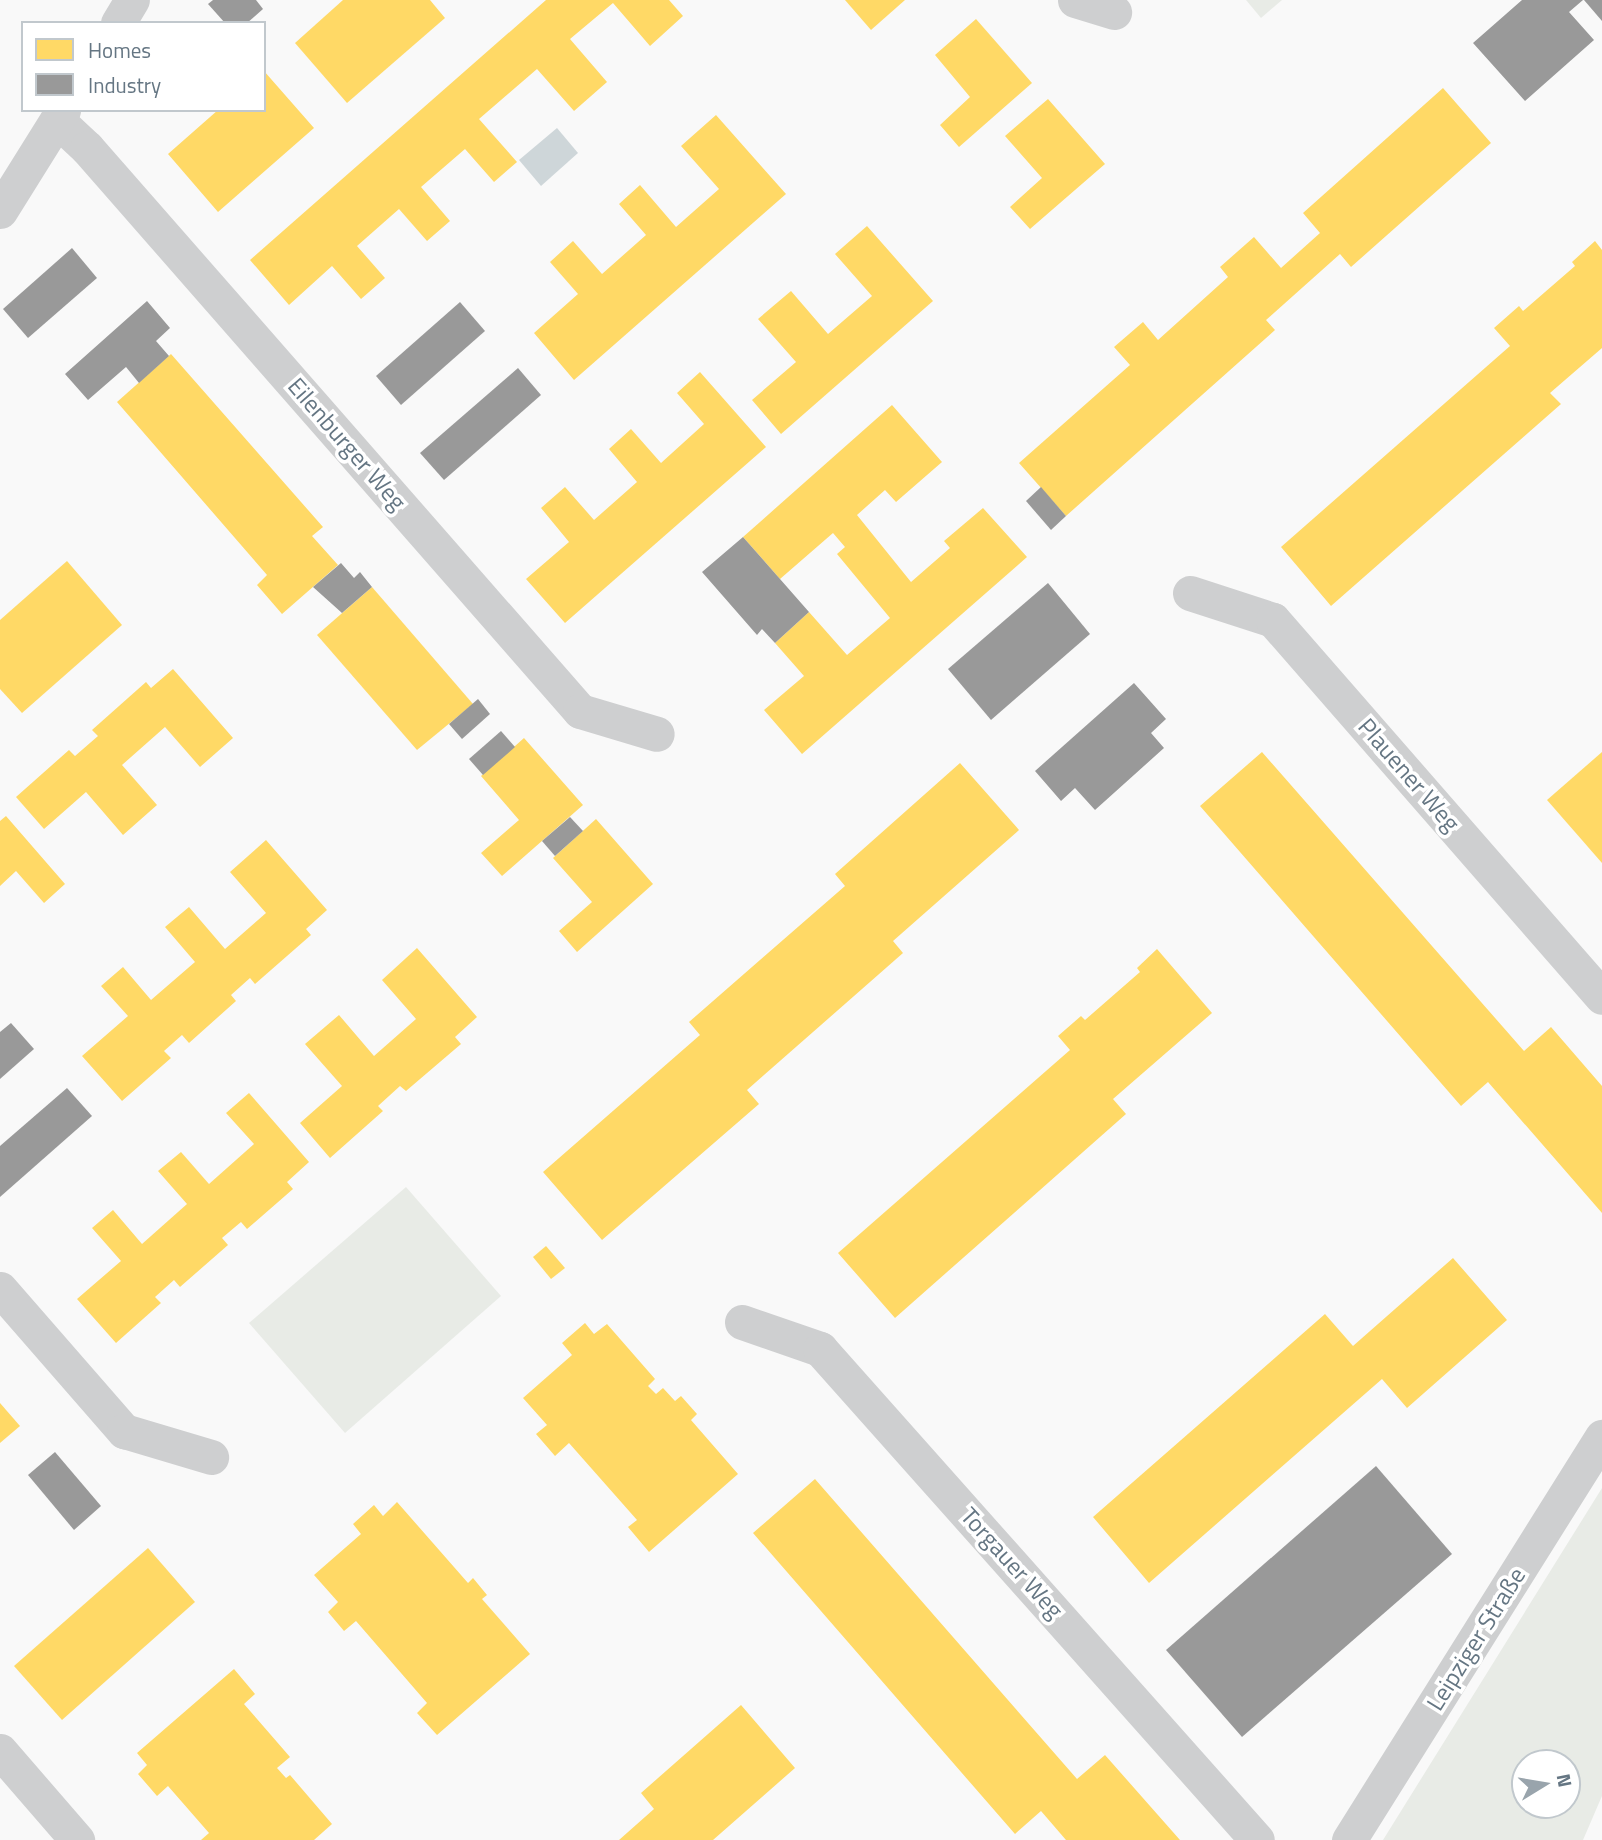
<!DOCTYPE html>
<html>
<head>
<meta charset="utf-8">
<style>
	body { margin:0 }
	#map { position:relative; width:1602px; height:1840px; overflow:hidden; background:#f9f9f9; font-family:"Titillium Web",sans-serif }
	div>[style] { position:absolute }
	.green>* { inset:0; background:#e8ebe6 }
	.water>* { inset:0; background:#ced6d9 }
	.homes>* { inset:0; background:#ffd966 }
	.industry>* { inset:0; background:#999 }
	.street>* { height:35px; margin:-17.5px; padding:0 17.5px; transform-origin:17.5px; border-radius:17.5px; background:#cecfd0 }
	span { translate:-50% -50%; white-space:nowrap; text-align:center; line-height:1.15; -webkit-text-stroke:7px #fff; paint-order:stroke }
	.street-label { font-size:24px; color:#657683 }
	.legend { position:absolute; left:21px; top:21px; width:245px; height:91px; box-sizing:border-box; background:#fff; border:2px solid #c1c8cd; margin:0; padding:9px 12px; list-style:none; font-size:21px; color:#657683 }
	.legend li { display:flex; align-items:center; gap:14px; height:35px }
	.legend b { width:35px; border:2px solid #c1c8cd }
	.north { position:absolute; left:1511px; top:1749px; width:70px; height:70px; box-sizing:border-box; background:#fff; border:2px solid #c1c8cd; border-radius:50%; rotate:79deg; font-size:19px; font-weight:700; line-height:28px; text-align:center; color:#657683 }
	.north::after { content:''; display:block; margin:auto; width:24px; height:32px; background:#99a4ac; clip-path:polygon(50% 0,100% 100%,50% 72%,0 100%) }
</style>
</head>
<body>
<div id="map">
	<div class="green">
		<i style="clip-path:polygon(1246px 0,1282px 0,1261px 18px)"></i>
		<i style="clip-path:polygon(406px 1187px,501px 1296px,345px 1433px,249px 1323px)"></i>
		<i style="clip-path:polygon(evenodd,1602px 1488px,1602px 1796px,1583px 1840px,1383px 1840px,1602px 1488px,1567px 1763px,1567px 1805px,1525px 1805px,1525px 1763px,1567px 1763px)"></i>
	</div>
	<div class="water">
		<i style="clip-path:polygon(557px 128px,578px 153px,541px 186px,519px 160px)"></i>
	</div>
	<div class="homes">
		<i style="clip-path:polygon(343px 0,430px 0,445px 18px,347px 103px,295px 43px)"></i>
		<i style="clip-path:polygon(546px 0,669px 0,683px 16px,650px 46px,613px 3px,570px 39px,607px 82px,574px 111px,537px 69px,479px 119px,517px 162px,494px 182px,465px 149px,421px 187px,450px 221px,427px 241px,399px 209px,357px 246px,385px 278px,361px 299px,332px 266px,289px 305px,250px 260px)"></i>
		<i style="clip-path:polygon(845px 0,905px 0,871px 30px)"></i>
		<i style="clip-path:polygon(976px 19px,1032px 83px,959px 147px,940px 125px,970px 97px,935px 55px)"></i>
		<i style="clip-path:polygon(264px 71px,314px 128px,218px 212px,168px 154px,218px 110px,264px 110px)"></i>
		<i style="clip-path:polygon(1443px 88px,1491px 143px,1351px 267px,1340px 254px,1266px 320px,1275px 330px,1066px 516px,1019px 463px,1130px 365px,1114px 347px,1143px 322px,1158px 340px,1228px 277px,1220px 267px,1254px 237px,1281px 268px,1320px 233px,1303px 213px)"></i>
		<i style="clip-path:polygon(1048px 99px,1105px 164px,1030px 229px,1010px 207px,1042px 178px,1005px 136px)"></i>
		<i style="clip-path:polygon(716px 115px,786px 194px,574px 380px,534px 333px,578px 294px,550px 262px,573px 241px,602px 274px,646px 235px,619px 204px,640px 185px,676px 227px,719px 189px,681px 146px)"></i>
		<i style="clip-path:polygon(867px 226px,933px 301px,781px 434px,752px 400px,796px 362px,758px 319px,791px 291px,828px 334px,872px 296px,835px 254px)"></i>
		<i style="clip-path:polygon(1595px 241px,1602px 250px,1602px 348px,1550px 393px,1561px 404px,1331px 606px,1281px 547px,1510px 346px,1494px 328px,1519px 306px,1523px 311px,1575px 266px,1572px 262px)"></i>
		<i style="clip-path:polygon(171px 354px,323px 527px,312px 536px,338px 565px,282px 614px,257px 585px,267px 575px,117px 402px)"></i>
		<i style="clip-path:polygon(700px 372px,766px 447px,565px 623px,526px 579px,569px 542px,541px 508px,565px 487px,594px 520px,637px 482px,609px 449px,631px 429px,661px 463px,704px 424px,677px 393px)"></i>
		<i style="clip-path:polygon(892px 405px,942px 462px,896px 502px,885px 490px,857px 515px,911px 582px,950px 548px,944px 541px,983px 508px,1027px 557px,802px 754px,764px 710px,804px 676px,775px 643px,809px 612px,847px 655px,890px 618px,837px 554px,845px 547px,833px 533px,780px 579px,743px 537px)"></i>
		<i style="clip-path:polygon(67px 561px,122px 625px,22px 713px,0 689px,0 620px)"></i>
		<i style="clip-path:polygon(372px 587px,473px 704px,417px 750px,317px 635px)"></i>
		<i style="clip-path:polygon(173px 669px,233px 738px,200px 767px,165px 727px,122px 765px,157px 805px,123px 835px,86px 792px,44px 829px,16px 797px,69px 750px,75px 756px,98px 736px,92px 730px,146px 682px,151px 688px)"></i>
		<i style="clip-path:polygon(524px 738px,583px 805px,502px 876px,481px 853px,519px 820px,481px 776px)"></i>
		<i style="clip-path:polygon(1262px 752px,1524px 1051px,1551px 1027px,1602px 1086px,1602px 1213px,1488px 1082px,1461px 1106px,1200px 806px)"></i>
		<i style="clip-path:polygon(1602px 752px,1602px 863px,1547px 800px)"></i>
		<i style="clip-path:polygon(960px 763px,1019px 830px,893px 941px,903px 953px,747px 1090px,759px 1104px,602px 1240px,543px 1172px,700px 1035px,689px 1022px,845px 886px,835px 874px)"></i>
		<i style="clip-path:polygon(6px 816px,65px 884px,44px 903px,16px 871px,0 886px,0 821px)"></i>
		<i style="clip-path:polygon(596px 819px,653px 884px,577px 952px,559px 931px,592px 902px,553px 858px)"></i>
		<i style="clip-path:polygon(266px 840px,327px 910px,306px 929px,311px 935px,255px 984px,250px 978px,231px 995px,236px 1001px,189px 1043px,182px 1035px,164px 1051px,171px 1058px,122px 1101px,82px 1056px,128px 1016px,101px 986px,123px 967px,151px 1000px,195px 962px,165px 927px,189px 907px,225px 949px,266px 913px,230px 872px)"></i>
		<i style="clip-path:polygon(417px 948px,477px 1017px,455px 1037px,461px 1044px,406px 1091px,400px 1086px,378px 1106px,383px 1111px,330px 1158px,300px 1123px,342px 1086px,305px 1044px,339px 1015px,374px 1056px,416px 1019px,382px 980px)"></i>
		<i style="clip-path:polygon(1157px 949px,1212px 1013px,1113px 1099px,1126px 1114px,895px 1318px,838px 1253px,1070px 1050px,1058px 1036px,1081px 1016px,1085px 1020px,1140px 972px,1137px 968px)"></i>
		<i style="clip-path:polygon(249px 1093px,309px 1162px,287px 1182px,293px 1189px,247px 1229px,241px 1222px,222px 1238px,228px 1245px,180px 1287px,174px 1280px,155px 1297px,161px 1303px,116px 1343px,77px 1299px,121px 1261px,92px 1228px,113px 1210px,142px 1244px,187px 1204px,158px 1171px,181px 1152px,209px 1184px,254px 1144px,226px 1113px)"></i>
		<i style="clip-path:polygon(546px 1246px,565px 1268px,551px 1279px,533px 1257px)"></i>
		<i style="clip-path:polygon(1453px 1258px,1507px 1320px,1407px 1408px,1382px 1379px,1149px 1583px,1093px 1517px,1325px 1314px,1353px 1346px)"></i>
		<i style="clip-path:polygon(585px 1323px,594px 1334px,607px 1324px,655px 1379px,648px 1386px,656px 1394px,663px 1388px,675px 1401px,681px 1396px,697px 1414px,691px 1420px,738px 1474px,649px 1552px,628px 1527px,637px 1520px,569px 1443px,555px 1456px,536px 1434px,547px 1425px,523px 1398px,572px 1355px,562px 1343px)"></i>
		<i style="clip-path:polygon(0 1403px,20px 1426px,0 1443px)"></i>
		<i style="clip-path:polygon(815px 1479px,1077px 1779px,1105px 1755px,1180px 1840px,1066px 1840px,1041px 1811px,1015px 1834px,753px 1533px)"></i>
		<i style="clip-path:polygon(397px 1502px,468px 1583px,473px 1578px,487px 1595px,482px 1599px,530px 1654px,437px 1735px,417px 1713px,427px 1703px,356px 1621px,344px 1631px,328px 1612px,338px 1602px,314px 1575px,361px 1534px,353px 1524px,374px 1505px,383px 1516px)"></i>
		<i style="clip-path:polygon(148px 1548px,195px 1602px,62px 1720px,14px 1666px)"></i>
		<i style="clip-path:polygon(234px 1669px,255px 1694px,244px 1704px,290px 1757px,277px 1768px,286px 1778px,290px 1775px,332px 1824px,314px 1840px,201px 1840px,209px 1833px,168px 1786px,157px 1796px,138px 1774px,147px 1765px,137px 1753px)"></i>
		<i style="clip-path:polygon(741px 1705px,795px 1768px,713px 1840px,619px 1840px,654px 1809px,641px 1793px)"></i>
	</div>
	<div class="industry">
		<i style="clip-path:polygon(213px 0,256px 0,263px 9px,247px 23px,225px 23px,208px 4px)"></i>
		<i style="clip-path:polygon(1522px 0,1583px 0,1569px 12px,1594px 40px,1525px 101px,1473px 43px)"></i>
		<i style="clip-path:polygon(1584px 0,1602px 0,1602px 21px)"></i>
		<i style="clip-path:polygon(72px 248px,97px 278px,28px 338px,3px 309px)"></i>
		<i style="clip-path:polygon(147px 301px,170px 328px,156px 341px,169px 356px,139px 383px,126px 367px,88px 400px,65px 374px)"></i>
		<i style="clip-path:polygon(460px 302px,485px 331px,401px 405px,376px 376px)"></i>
		<i style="clip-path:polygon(518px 368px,541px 395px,444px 480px,420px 453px)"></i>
		<i style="clip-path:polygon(1041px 487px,1066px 516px,1051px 530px,1026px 501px)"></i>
		<i style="clip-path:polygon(743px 537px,809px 612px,775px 643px,762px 629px,757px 635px,702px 572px)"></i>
		<i style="clip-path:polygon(341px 563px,354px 578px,360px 572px,372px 587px,342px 613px,313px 587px)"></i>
		<i style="clip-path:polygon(1048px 583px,1090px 634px,991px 720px,948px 669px)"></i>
		<i style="clip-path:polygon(1134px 683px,1166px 719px,1151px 733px,1164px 748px,1095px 810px,1075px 788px,1061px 801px,1035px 771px)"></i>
		<i style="clip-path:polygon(478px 699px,490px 714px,462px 739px,449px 724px)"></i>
		<i style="clip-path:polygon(501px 731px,515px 747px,483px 775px,469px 759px)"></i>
		<i style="clip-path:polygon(570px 817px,583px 831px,555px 856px,542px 841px)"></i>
		<i style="clip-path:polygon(11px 1023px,34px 1049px,0 1079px,0 1032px)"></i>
		<i style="clip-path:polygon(67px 1088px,92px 1116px,0 1197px,0 1146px)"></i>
		<i style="clip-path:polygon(55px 1452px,101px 1506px,74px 1530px,28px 1475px)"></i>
		<i style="clip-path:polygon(1376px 1466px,1452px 1554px,1242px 1737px,1166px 1650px)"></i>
	</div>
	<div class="street">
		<i style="left:1075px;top:0;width:41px;rotate:17.1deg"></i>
		<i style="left:118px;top:23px;width:27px;rotate:-59deg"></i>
		<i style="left:57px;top:120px;width:41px;rotate:43deg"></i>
		<i style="left:87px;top:148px;width:748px;rotate:48.79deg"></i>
		<i style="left:580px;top:711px;width:80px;rotate:16.6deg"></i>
		<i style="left:0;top:211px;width:119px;rotate:-58deg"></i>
		<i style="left:1190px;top:593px;width:87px;rotate:18deg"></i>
		<i style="left:1273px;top:620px;width:500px;rotate:48.89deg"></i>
		<i style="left:0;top:1289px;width:189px;rotate:48.9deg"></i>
		<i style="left:124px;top:1431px;width:91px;rotate:16.6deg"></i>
		<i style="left:742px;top:1322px;width:83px;rotate:19.1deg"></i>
		<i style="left:820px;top:1349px;width:657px;rotate:48.33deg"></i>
		<i style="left:0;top:1751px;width:118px;rotate:49.1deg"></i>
		<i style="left:1349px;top:1840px;width:476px;rotate:-57.9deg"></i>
	</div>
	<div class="street-label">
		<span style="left:347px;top:444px;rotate:49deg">Eilenburger Weg</span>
		<span style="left:1409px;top:775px;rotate:49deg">Plauener Weg</span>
		<span style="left:1012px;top:1563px;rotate:48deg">Torgauer Weg</span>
		<span style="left:1476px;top:1639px;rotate:-58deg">Leipziger Straße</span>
	</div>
	<ul class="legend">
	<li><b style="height:19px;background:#ffd966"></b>Homes</li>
	<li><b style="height:19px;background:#999"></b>Industry</li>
	</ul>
	<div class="north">N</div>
</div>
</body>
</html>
